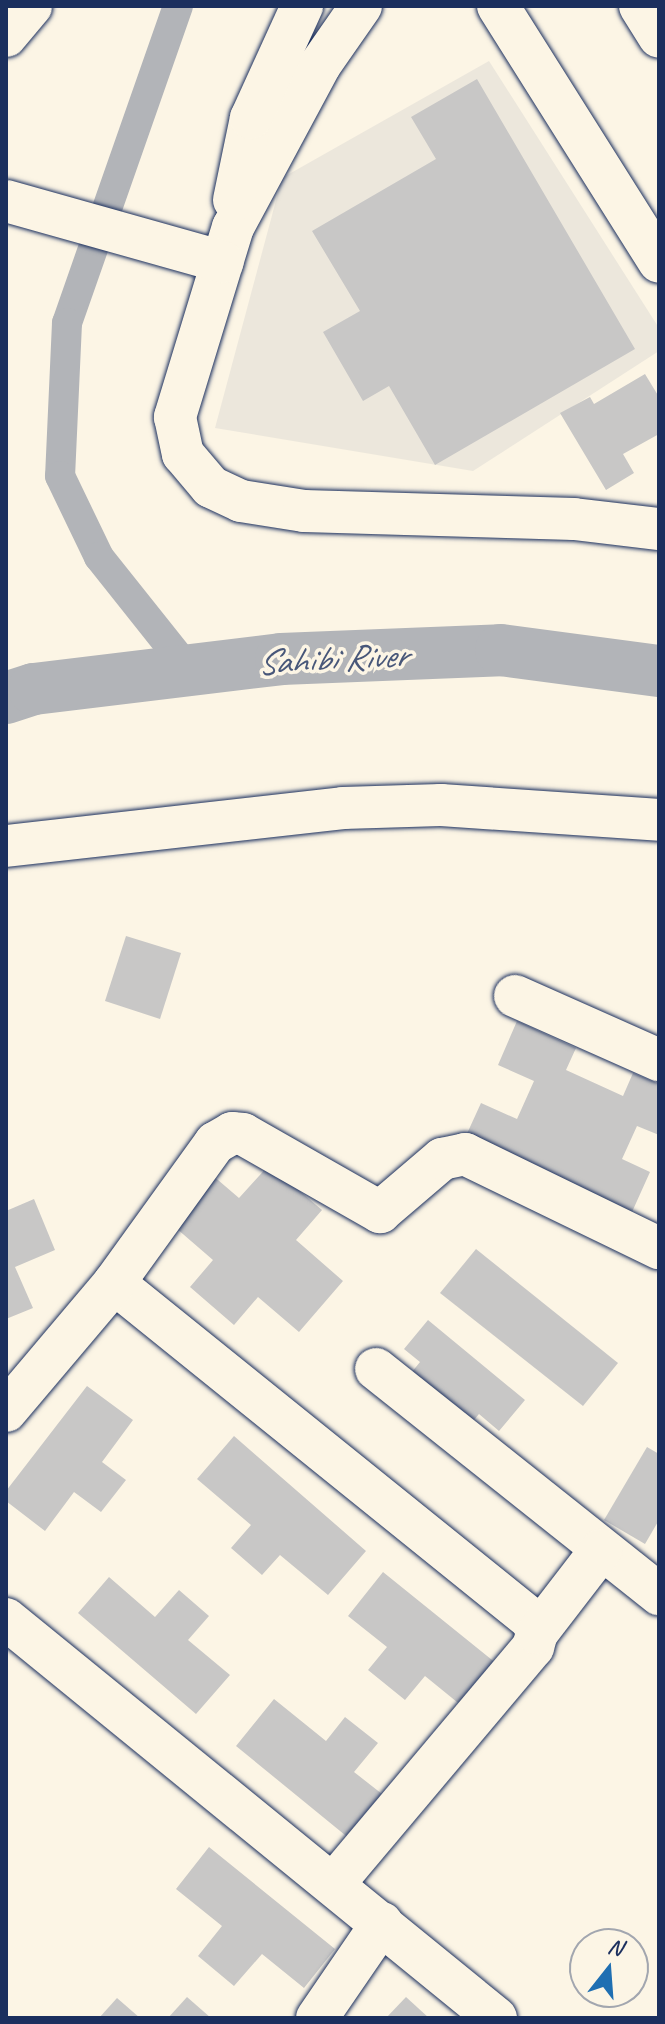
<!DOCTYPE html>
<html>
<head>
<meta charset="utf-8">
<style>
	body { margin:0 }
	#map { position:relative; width:665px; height:2024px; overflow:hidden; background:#fcf5e5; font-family:Caveat,sans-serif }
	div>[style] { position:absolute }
	.built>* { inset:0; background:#ece7dc }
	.canal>* { height:30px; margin:-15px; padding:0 15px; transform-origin:15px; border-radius:15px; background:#b2b4b8 }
	.river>* { height:52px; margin:-26px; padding:0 26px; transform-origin:26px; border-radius:26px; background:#b2b4b8 }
	.building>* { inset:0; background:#c8c7c6 }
	.roads { filter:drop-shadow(0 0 2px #1b2f5e) drop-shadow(0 0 2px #1b2f5e) }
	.minor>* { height:42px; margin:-21px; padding:0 21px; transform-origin:21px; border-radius:21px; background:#fcf5e5 }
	span { translate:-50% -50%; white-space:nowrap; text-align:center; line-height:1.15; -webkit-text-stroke:7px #fcf5e5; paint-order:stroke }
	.water-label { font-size:36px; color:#485779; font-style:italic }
	.frame { position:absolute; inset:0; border:8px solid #1b2f5e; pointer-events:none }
	.north { position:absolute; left:569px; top:1928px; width:80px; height:80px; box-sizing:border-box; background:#fcf5e5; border:2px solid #a2a6af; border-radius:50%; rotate:17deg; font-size:22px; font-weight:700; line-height:32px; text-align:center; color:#1b2f5e }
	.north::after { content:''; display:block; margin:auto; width:28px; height:36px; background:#1f6fb2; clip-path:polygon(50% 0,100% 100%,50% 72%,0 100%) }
</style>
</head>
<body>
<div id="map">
	<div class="built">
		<i style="clip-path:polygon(489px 61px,659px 328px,659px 351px,473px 471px,215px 428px,282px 178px)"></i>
	</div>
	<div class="canal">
		<i style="left:178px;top:6px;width:336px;rotate:109.3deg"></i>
		<i style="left:67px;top:323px;width:153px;rotate:92.6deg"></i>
		<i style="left:60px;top:476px;width:90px;rotate:64.3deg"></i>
		<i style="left:99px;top:557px;width:144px;rotate:51.5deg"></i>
	</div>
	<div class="river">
		<i style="left:6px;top:698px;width:29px;rotate:-18deg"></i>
		<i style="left:34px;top:689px;width:249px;rotate:-6.9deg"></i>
		<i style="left:281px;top:659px;width:220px;rotate:-2.3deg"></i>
		<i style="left:501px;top:650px;width:159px;rotate:7.6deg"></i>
	</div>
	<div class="building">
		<i style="clip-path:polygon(477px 79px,635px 349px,435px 465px,389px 386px,363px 401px,323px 332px,360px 311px,312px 231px,436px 159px,411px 117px)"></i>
		<i style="clip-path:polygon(645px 374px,659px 397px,659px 434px,623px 454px,634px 473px,606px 490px,560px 413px,590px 397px,594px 404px)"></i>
		<i style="clip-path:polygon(126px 936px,181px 953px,160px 1019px,105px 1001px)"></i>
		<i style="clip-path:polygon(517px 1021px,576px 1048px,566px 1070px,623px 1096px,633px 1073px,659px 1084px,659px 1135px,637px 1126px,622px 1159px,650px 1172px,632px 1212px,465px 1138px,481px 1103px,517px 1119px,534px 1081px,498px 1065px)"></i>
		<i style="clip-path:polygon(269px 1165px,322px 1210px,296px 1240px,343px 1281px,299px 1332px,258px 1297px,234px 1325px,190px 1287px,213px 1260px,169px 1222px,211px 1174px,239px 1198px)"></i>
		<i style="clip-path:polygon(34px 1199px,55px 1250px,15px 1267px,33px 1308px,6px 1319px,6px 1211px)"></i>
		<i style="clip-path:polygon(476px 1249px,618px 1363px,583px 1406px,440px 1293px)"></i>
		<i style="clip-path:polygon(428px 1320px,525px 1400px,499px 1431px,479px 1414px,463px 1433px,403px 1383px,420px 1362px,404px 1349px)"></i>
		<i style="clip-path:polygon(87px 1386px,133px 1420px,102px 1462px,126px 1480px,101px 1512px,74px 1492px,45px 1531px,6px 1501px,6px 1491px)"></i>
		<i style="clip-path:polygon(234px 1436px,366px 1551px,328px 1595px,280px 1555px,262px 1575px,231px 1548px,251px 1525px,197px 1479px)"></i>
		<i style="clip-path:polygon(647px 1447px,659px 1454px,659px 1520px,645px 1544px,604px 1520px)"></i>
		<i style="clip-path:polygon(383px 1572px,502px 1668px,468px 1711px,425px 1676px,405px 1700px,368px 1670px,387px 1647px,348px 1616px)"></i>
		<i style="clip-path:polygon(109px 1577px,155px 1617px,179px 1590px,209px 1616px,188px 1640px,230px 1675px,196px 1714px,78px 1613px)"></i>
		<i style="clip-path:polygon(274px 1699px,326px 1741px,345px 1717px,378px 1743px,354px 1772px,391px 1801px,356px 1844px,236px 1746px)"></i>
		<i style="clip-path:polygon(209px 1847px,335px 1949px,304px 1988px,262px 1954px,234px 1986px,198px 1956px,222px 1926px,176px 1889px)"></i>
		<i style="clip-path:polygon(187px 1997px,211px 2018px,168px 2018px)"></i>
		<i style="clip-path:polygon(406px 1997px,429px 2018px,386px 2018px)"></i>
		<i style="clip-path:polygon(117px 1998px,140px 2018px,99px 2018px)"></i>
	</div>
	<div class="roads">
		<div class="minor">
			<i style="left:361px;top:6px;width:72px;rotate:124.8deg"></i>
			<i style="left:320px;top:65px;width:184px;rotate:118.2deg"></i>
			<i style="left:233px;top:227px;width:199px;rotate:107deg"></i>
			<i style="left:175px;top:417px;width:38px;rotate:78deg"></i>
			<i style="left:183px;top:454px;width:43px;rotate:49.7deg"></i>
			<i style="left:211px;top:487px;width:33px;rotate:25deg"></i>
			<i style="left:241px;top:501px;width:64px;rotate:9deg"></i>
			<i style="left:304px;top:511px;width:270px;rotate:1.7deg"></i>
			<i style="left:574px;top:519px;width:86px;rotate:6.7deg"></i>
			<i style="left:498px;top:6px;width:302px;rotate:57.8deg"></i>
			<i style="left:640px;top:6px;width:36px;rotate:58deg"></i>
			<i style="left:6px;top:36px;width:39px;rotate:-50deg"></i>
			<i style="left:234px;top:200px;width:84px;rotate:-78.3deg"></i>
			<i style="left:251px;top:118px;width:123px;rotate:-65.5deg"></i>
			<i style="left:6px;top:201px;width:225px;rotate:15.7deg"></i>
			<i style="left:6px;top:846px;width:339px;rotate:-6.4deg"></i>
			<i style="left:343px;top:808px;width:98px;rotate:-1.8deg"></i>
			<i style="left:441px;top:805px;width:219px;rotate:3.9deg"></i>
			<i style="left:515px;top:996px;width:158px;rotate:24deg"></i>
			<i style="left:114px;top:1283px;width:537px;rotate:38.88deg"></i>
			<i style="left:532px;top:1620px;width:14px;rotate:69deg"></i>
			<i style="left:537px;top:1633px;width:15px;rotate:106deg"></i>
			<i style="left:533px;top:1647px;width:309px;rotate:130.1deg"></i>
			<i style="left:376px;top:1369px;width:362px;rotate:38.5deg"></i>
			<i style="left:6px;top:1411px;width:167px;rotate:-49.8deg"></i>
			<i style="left:114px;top:1283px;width:173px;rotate:-54.2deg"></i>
			<i style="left:215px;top:1143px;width:20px;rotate:-30deg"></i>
			<i style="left:232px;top:1133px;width:11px;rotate:5deg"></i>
			<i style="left:243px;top:1134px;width:158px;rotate:29.7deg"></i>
			<i style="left:380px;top:1212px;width:82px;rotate:-40.5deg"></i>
			<i style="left:442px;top:1159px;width:24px;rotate:-12deg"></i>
			<i style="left:465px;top:1154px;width:216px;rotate:25.9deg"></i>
			<i style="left:6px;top:1619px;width:632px;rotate:39.16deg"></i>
			<i style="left:537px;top:1633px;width:105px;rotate:-52.4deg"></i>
			<i style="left:317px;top:2018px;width:115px;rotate:-55.6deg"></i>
		</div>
	</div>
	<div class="water-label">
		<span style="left:332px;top:659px;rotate:-3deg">Sahibi River</span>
	</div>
	<div class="frame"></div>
	<div class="north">N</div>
</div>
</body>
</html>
